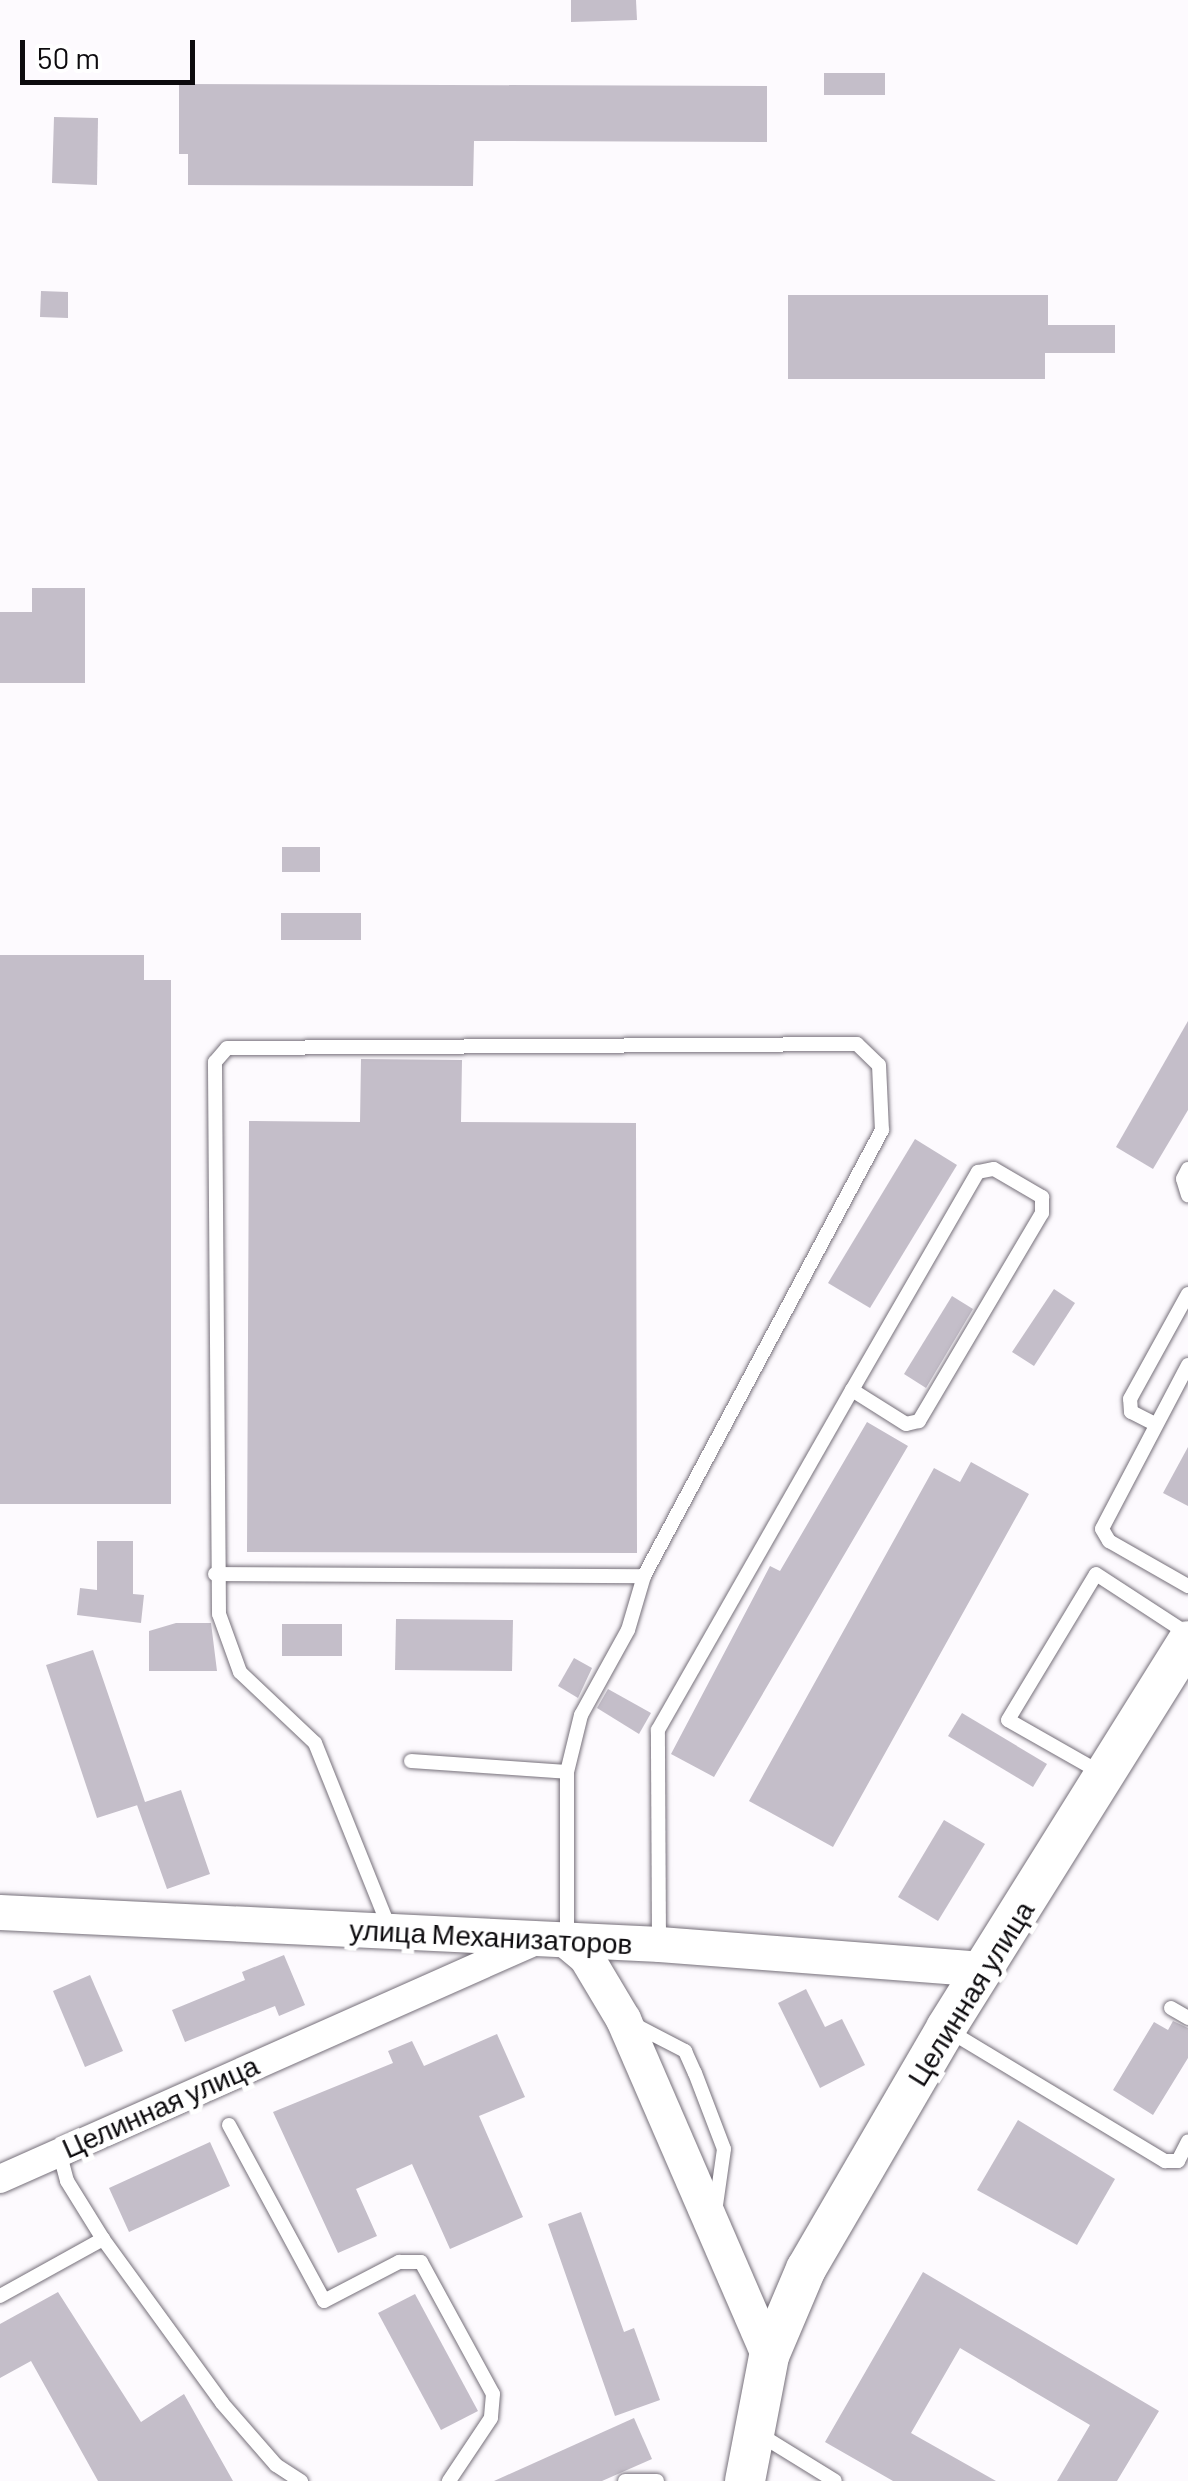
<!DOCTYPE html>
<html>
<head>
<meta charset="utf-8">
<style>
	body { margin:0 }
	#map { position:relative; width:1188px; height:2481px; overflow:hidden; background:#fdfafe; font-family:Barlow,sans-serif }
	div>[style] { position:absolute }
	.building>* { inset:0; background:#c4bec9 }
	.roads { filter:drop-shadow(0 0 2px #76707a) drop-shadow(0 0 2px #76707a) }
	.service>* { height:14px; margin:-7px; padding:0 7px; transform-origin:7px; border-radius:7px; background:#fff }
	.minor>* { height:28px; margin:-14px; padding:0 14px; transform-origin:14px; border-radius:14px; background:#fff }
	.tertiary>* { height:35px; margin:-17.5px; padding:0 17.5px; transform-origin:17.5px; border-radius:17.5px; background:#fff }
	.secondary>* { height:40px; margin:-20px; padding:0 20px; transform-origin:20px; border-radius:20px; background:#fff }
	span { translate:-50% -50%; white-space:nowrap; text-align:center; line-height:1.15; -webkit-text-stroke:10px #fff; paint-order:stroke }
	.street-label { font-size:28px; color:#0d0b0e }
	.scale { position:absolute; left:20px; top:40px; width:175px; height:45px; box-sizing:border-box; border:5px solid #0d0b0e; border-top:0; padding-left:12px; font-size:30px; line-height:35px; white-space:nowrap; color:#0d0b0e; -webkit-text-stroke:8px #fff; paint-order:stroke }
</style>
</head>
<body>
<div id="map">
	<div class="building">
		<i style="clip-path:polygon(571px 0,636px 0,637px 20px,571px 22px)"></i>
		<i style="clip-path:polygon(824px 73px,885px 73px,885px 95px,824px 95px)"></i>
		<i style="clip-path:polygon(179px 84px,767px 86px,767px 142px,474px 141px,473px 186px,188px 185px,188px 154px,179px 154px)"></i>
		<i style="clip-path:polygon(54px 117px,98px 118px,97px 185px,52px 183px)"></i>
		<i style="clip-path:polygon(41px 291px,68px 292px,68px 318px,40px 317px)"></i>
		<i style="clip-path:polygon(788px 295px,1048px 295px,1048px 325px,1115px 325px,1115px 353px,1045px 353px,1045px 379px,788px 379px)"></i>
		<i style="clip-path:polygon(32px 588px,85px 588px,85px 683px,0 683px,0 612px,32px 612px)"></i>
		<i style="clip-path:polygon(282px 847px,320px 847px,320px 872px,282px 872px)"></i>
		<i style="clip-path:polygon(281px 913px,361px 913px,361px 940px,281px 940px)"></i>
		<i style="clip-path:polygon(0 955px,144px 955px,144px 980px,171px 980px,171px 1504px,0 1504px)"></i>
		<i style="clip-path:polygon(1188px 1021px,1188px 1110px,1153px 1169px,1116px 1147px)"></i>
		<i style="clip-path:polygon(361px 1059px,462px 1060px,461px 1122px,636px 1123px,637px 1553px,247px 1552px,249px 1121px,360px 1122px)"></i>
		<i style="clip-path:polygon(915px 1139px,957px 1165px,870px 1308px,828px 1283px)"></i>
		<i style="clip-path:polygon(1054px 1289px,1075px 1303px,1034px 1366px,1012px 1352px)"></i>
		<i style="clip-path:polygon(952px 1296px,973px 1309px,926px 1388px,904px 1374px)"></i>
		<i style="clip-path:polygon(867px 1422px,908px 1446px,714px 1777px,671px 1754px,770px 1566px,780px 1571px)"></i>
		<i style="clip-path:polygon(1188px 1447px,1188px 1506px,1163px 1493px)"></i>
		<i style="clip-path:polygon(971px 1462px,1029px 1494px,833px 1847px,749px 1801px,934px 1468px,960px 1482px)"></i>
		<i style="clip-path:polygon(97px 1541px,133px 1541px,133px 1594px,144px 1595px,141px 1623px,77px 1615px,80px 1588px,97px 1590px)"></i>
		<i style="clip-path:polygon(396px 1619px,513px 1620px,512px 1671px,395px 1670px)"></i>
		<i style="clip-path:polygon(176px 1623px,211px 1623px,217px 1671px,149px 1671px,149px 1631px)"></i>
		<i style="clip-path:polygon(282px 1624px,342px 1624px,342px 1656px,282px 1656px)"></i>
		<i style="clip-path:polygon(93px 1650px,145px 1802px,181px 1790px,210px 1874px,167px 1889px,137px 1805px,144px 1803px,97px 1818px,46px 1665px)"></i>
		<i style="clip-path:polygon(574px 1658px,592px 1668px,578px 1698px,558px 1686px)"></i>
		<i style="clip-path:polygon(608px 1689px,651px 1713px,639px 1734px,597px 1708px)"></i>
		<i style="clip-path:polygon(962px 1713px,1047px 1764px,1033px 1787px,948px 1736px)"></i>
		<i style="clip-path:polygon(944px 1820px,985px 1844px,938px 1921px,898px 1897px)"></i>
		<i style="clip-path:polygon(284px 1955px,305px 2005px,279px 2016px,275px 2006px,185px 2042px,172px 2010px,245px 1980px,242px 1972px)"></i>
		<i style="clip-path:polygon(90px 1975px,123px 2051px,85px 2067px,53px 1991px)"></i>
		<i style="clip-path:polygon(806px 1989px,825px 2027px,842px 2019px,865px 2065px,820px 2088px,778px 2003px)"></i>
		<i style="clip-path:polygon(1173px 2021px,1188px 2028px,1188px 2058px,1153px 2115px,1113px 2090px,1154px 2022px,1168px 2030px)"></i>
		<i style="clip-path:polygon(497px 2034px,525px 2097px,479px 2116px,523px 2217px,450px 2249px,412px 2164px,356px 2189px,377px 2236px,338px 2253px,273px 2112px,393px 2063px,388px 2051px,412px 2041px,424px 2066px)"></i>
		<i style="clip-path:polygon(1018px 2120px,1115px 2179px,1077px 2245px,977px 2190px)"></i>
		<i style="clip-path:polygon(210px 2142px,230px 2186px,129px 2232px,109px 2188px)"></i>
		<i style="clip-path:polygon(581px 2212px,624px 2332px,634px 2328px,660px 2400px,615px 2416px,548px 2224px)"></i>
		<i style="clip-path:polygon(923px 2272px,1159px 2411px,1117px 2481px,1057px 2481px,1090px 2425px,960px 2348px,911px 2433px,996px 2481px,893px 2481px,825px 2442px)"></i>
		<i style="clip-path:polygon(58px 2292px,141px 2422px,184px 2394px,233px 2481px,98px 2481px,31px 2361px,0 2378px,0 2324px)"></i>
		<i style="clip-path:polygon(415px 2294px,478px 2411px,441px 2430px,378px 2313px)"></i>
		<i style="clip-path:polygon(634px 2418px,652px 2459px,602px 2481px,494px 2481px)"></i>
	</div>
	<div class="roads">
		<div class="service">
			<i style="left:1188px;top:1169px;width:11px;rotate:117deg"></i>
			<i style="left:1183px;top:1179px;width:17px;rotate:73deg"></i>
			<i style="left:1188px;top:1365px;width:185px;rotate:117.7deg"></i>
			<i style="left:1102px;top:1529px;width:14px;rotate:60deg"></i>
			<i style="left:1109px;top:1541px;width:91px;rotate:29.7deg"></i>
			<i style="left:1155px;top:1424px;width:27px;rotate:-153deg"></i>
			<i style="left:1131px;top:1412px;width:13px;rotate:-94deg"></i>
			<i style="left:1130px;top:1399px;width:120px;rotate:-61.1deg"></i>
			<i style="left:215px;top:1574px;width:429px;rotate:0.3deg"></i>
			<i style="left:411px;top:1761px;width:156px;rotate:4deg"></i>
			<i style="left:1103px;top:1774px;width:109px;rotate:-150.4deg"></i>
			<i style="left:1008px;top:1720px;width:170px;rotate:-58.9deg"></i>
			<i style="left:1096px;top:1574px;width:110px;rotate:33.1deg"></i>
			<i style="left:389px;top:1927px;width:198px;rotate:-111.9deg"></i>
			<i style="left:315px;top:1743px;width:103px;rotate:-136.6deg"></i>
			<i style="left:240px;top:1672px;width:62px;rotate:-109.9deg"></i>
			<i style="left:219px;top:1614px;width:552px;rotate:-90.42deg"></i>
			<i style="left:215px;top:1062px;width:18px;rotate:-49deg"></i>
			<i style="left:227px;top:1048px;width:630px;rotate:-0.36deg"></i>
			<i style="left:857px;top:1044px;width:30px;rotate:44deg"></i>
			<i style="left:879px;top:1065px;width:65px;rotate:87.4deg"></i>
			<i style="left:882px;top:1130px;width:506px;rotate:118.09deg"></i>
			<i style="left:644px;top:1576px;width:56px;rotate:106.5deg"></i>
			<i style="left:628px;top:1630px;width:97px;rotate:118.9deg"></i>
			<i style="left:581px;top:1715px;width:59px;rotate:103.8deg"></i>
			<i style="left:567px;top:1772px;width:168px;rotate:90deg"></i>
			<i style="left:659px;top:1943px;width:213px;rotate:-90.3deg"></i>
			<i style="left:658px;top:1730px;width:391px;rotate:-60.3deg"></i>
			<i style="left:852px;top:1390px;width:252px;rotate:-60deg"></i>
			<i style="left:978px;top:1172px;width:16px;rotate:-11deg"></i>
			<i style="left:994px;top:1169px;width:56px;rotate:30.3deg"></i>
			<i style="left:1042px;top:1197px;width:16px;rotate:90deg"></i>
			<i style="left:1042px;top:1213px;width:242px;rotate:120.6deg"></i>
			<i style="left:919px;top:1421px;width:13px;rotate:167deg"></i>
			<i style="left:906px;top:1424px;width:64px;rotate:-147.8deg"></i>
			<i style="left:1171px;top:2008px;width:20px;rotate:30deg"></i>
			<i style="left:633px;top:2024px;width:59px;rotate:27.4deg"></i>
			<i style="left:685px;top:2051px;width:24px;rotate:66deg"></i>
			<i style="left:695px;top:2073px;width:81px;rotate:69.1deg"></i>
			<i style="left:724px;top:2149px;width:64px;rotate:98.1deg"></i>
			<i style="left:946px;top:2029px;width:256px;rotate:31.1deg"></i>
			<i style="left:1165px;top:2161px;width:13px"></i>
			<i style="left:1178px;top:2161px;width:22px;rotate:-63deg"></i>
			<i style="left:229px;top:2125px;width:200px;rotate:61.6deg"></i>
			<i style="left:324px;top:2301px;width:85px;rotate:-27.5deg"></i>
			<i style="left:399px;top:2262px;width:22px"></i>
			<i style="left:421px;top:2262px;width:150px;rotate:61.4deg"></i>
			<i style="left:493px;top:2394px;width:24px;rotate:95deg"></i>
			<i style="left:491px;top:2418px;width:76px;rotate:123.7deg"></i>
			<i style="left:59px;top:2151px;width:31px;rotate:75deg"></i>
			<i style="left:67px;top:2181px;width:68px;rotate:58.2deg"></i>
			<i style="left:103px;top:2239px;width:203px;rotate:54deg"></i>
			<i style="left:222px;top:2403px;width:82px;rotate:48.9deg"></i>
			<i style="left:276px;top:2465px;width:30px;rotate:33deg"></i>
			<i style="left:0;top:2296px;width:118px;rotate:-29deg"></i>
			<i style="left:759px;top:2434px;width:89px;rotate:31.7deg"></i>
			<i style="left:625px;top:2481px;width:32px"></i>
		</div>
		<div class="minor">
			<i style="left:0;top:2179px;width:589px;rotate:-23.95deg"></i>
		</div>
		<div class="tertiary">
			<i style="left:0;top:1912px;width:660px;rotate:2.78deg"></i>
			<i style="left:659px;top:1944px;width:324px;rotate:4.4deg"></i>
			<i style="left:567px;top:1941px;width:25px;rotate:40deg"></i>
			<i style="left:586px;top:1957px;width:72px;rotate:59.2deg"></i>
			<i style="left:623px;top:2019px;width:367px;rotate:66.6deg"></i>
		</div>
		<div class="secondary">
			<i style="left:745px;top:2481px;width:127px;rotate:-79.1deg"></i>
			<i style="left:769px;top:2356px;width:95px;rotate:-67deg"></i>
			<i style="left:806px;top:2269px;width:279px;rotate:-59.8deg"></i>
			<i style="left:946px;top:2028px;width:456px;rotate:-58deg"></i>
		</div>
	</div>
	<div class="street-label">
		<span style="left:491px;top:1936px;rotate:3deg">улица Механизаторов</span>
		<span style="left:970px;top:1993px;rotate:-58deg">Целинная улица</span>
		<span style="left:160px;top:2106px;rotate:-24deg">Целинная улица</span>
	</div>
	<div class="scale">50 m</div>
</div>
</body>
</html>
